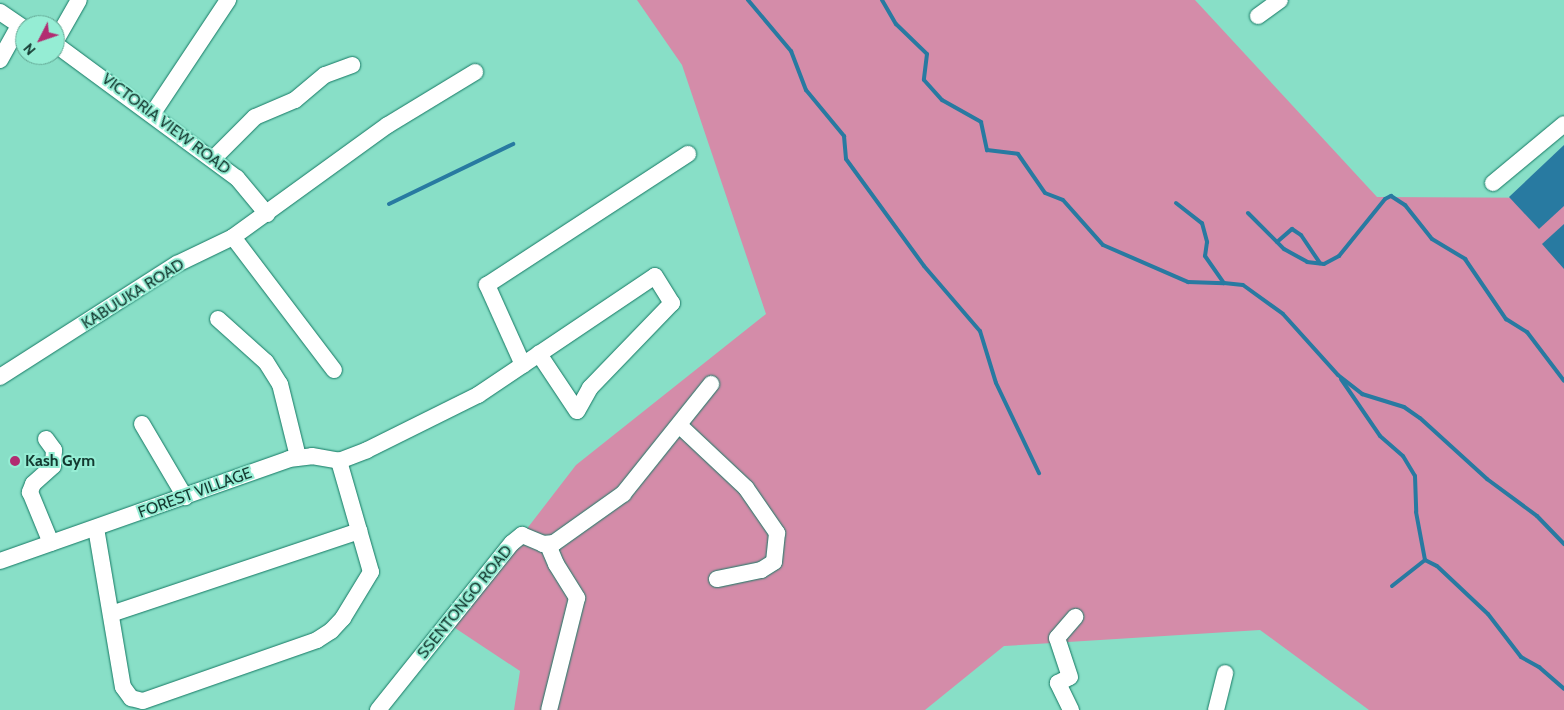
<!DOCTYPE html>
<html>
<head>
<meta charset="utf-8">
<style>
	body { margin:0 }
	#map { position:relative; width:1564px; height:710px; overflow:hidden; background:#88dfc7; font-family:Cabin,sans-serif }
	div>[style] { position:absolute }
	.green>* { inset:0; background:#d48ca9 }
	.water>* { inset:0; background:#287aa1 }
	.stream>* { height:4px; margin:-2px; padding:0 2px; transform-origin:2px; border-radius:2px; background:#287aa1 }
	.roads { filter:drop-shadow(0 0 1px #147863) drop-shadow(0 0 1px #147863) }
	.minor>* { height:16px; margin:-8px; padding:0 8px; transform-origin:8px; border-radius:8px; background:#fff }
	.dots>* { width:14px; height:14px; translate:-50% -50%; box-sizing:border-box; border:2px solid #95edd4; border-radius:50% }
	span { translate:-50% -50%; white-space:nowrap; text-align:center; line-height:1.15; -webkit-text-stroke:4px #95edd4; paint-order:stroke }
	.street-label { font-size:16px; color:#13382f }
	.poi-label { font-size:16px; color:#13382f; font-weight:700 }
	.left { translate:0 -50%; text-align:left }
	.north { position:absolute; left:15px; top:15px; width:50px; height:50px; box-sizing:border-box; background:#95edd4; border:1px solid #61a592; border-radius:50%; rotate:229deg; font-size:14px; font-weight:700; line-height:20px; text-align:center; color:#13382f }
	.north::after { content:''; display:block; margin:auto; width:18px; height:22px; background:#b22c71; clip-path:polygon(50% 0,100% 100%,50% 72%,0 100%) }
</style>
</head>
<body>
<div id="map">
	<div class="green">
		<i style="clip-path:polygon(637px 0,1195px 0,1377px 197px,1564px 198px,1564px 710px,1369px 710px,1260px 630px,1004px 646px,925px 710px,514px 710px,520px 671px,452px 626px,576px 465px,766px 314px,682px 65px)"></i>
	</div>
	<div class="water">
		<i style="clip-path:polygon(1564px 145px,1564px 206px,1539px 229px,1509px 197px)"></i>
		<i style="clip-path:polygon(1564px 224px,1564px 269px,1542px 244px)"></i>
	</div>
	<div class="stream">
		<i style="left:748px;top:0;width:67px;rotate:49.9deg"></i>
		<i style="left:791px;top:51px;width:42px;rotate:69deg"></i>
		<i style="left:806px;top:90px;width:60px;rotate:50.4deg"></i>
		<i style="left:844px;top:136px;width:23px;rotate:85deg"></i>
		<i style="left:846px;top:159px;width:132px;rotate:53.9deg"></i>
		<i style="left:924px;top:266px;width:86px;rotate:49.3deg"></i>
		<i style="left:980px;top:331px;width:54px;rotate:72.9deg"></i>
		<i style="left:996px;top:383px;width:100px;rotate:64.5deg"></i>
		<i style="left:882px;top:0;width:28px;rotate:60deg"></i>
		<i style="left:896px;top:24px;width:43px;rotate:44.1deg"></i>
		<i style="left:927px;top:54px;width:26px;rotate:97deg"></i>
		<i style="left:924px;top:80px;width:27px;rotate:48deg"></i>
		<i style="left:942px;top:100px;width:45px;rotate:29.4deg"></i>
		<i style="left:981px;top:122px;width:29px;rotate:78deg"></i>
		<i style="left:987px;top:150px;width:31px;rotate:7deg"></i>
		<i style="left:1018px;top:154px;width:47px;rotate:55.3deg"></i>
		<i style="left:1045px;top:193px;width:19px;rotate:21deg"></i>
		<i style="left:1063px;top:200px;width:60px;rotate:48.4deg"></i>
		<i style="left:1103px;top:245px;width:93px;rotate:23.5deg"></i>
		<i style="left:1188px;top:282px;width:36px;rotate:2deg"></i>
		<i style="left:1176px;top:203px;width:33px;rotate:38deg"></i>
		<i style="left:1202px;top:223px;width:20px;rotate:75deg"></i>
		<i style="left:1207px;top:242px;width:14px;rotate:98deg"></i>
		<i style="left:1205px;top:256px;width:33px;rotate:55deg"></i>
		<i style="left:1224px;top:283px;width:19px;rotate:6deg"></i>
		<i style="left:1243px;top:285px;width:49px;rotate:35.9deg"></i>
		<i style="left:1283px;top:314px;width:82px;rotate:48deg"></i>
		<i style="left:1338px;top:375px;width:31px;rotate:38deg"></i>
		<i style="left:1362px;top:394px;width:44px;rotate:17.2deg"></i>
		<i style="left:1404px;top:407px;width:19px;rotate:35deg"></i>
		<i style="left:1420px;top:418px;width:91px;rotate:42.3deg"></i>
		<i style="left:1487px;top:479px;width:62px;rotate:36.5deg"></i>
		<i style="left:1537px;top:516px;width:39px;rotate:46deg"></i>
		<i style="left:389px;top:204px;width:138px;rotate:-25.8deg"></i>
		<i style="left:1248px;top:213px;width:51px;rotate:45deg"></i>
		<i style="left:1284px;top:249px;width:26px;rotate:29deg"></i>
		<i style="left:1307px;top:262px;width:17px;rotate:7deg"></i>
		<i style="left:1324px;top:264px;width:17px;rotate:-28deg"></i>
		<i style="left:1339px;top:256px;width:73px;rotate:-51.1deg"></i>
		<i style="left:1385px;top:199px;width:7px;rotate:-27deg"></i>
		<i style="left:1391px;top:196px;width:17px;rotate:33deg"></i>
		<i style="left:1405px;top:205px;width:43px;rotate:51.5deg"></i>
		<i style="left:1432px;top:239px;width:39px;rotate:31deg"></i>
		<i style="left:1465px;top:259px;width:73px;rotate:55.7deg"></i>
		<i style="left:1506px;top:319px;width:25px;rotate:32deg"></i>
		<i style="left:1527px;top:332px;width:61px;rotate:52.9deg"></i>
		<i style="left:1277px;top:242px;width:20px;rotate:-41deg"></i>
		<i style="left:1292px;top:229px;width:11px;rotate:34deg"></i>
		<i style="left:1301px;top:235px;width:34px;rotate:56deg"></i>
		<i style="left:1341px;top:379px;width:69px;rotate:55.6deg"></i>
		<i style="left:1380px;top:436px;width:30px;rotate:41deg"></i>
		<i style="left:1403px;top:456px;width:23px;rotate:59deg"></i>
		<i style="left:1415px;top:476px;width:36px;rotate:88deg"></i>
		<i style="left:1416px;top:512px;width:49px;rotate:79.4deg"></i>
		<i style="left:1425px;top:560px;width:13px;rotate:27deg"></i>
		<i style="left:1437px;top:566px;width:70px;rotate:43.3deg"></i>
		<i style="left:1488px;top:614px;width:54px;rotate:52.5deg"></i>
		<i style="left:1521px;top:657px;width:21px;rotate:29deg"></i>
		<i style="left:1539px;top:667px;width:33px;rotate:41deg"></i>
		<i style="left:1392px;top:586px;width:42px;rotate:-38.2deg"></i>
	</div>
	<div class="roads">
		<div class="minor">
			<i style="left:0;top:12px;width:30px;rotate:34deg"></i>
			<i style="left:1258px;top:16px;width:27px;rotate:-36deg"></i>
			<i style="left:55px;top:42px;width:48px;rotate:-60.3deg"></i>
			<i style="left:55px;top:44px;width:226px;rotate:36.4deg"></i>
			<i style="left:237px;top:178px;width:47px;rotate:50.2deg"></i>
			<i style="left:0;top:60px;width:39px;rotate:-61deg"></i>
			<i style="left:153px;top:113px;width:136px;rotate:-56.4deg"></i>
			<i style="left:213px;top:159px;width:59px;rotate:-45deg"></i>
			<i style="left:255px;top:117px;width:43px;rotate:-23deg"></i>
			<i style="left:295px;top:100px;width:39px;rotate:-40deg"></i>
			<i style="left:325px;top:75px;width:29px;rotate:-20deg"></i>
			<i style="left:1493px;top:183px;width:92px;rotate:-39.7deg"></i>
			<i style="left:233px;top:237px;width:167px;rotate:52.8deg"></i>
			<i style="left:218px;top:319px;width:64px;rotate:41.9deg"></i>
			<i style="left:266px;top:362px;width:26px;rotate:58deg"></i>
			<i style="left:280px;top:384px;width:75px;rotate:76.1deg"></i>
			<i style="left:523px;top:365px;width:88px;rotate:-114.2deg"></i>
			<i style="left:487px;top:285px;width:240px;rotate:-33.1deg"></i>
			<i style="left:0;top:377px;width:210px;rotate:-32.6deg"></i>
			<i style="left:177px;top:264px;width:62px;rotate:-25.7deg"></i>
			<i style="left:233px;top:237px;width:191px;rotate:-35.9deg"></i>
			<i style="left:388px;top:125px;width:102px;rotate:-31.3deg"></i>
			<i style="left:142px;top:424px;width:85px;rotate:59.5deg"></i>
			<i style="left:679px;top:425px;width:92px;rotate:43.2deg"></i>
			<i style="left:746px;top:488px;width:55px;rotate:55.4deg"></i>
			<i style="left:777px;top:533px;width:29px;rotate:96deg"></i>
			<i style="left:774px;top:562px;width:15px;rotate:148deg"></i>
			<i style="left:761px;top:570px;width:45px;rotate:168.4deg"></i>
			<i style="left:46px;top:439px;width:14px;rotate:54deg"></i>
			<i style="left:54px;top:450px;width:16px;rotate:94deg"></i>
			<i style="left:53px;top:466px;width:27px;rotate:138deg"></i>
			<i style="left:33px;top:484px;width:9px;rotate:111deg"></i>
			<i style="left:30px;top:492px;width:55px;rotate:67.6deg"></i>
			<i style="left:96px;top:528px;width:161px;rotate:80.4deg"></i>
			<i style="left:123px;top:687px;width:14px;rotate:54deg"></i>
			<i style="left:131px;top:698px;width:12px;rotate:14deg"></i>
			<i style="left:143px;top:701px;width:184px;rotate:-19.3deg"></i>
			<i style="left:317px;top:640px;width:17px;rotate:-33deg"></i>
			<i style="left:331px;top:631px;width:18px;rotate:-47deg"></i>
			<i style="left:343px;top:618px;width:54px;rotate:-58.7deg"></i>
			<i style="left:371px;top:572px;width:116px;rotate:-106.1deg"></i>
			<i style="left:548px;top:545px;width:21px;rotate:67deg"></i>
			<i style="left:556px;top:564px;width:40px;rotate:58deg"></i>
			<i style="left:577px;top:598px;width:115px;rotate:104deg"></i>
			<i style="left:0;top:561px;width:306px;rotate:-19.4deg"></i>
			<i style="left:289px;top:459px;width:23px;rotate:-7deg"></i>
			<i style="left:312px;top:456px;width:27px;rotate:10deg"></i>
			<i style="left:339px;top:461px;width:30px;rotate:-21deg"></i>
			<i style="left:367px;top:450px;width:124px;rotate:-26.4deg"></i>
			<i style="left:478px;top:395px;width:213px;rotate:-33.9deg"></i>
			<i style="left:655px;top:276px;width:32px;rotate:58deg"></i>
			<i style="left:672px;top:303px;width:118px;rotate:134deg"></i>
			<i style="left:590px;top:388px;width:26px;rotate:119deg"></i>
			<i style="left:577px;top:411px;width:69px;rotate:-123.7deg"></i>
			<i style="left:111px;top:614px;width:262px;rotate:-18.5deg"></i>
			<i style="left:378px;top:710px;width:214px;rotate:-51.3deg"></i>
			<i style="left:512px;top:543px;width:13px;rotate:-39deg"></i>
			<i style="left:522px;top:535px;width:23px;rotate:23deg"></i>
			<i style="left:543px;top:544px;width:11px;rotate:-5deg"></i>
			<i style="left:554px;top:543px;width:85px;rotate:-35.4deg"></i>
			<i style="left:623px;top:494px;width:141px;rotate:-51.3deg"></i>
			<i style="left:1071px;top:710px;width:30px;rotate:-116deg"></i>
			<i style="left:1058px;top:683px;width:13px;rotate:-27deg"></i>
			<i style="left:1070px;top:677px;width:41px;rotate:-108.4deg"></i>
			<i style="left:1057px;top:638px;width:28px;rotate:-49deg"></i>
			<i style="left:1216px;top:710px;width:38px;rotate:-76deg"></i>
		</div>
	</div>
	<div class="dots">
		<i style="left:15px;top:461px;background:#b22c71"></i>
	</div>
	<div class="street-label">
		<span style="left:166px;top:124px;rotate:37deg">VICTORIA VIEW ROAD</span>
		<span style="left:133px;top:294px;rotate:-32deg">KABUUKA ROAD</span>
		<span style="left:195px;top:493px;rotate:-20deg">FOREST VILLAGE</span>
		<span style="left:465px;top:602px;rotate:-51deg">SSENTONGO ROAD</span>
	</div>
	<div class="poi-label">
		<span class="left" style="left:25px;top:461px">Kash Gym</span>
	</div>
	<div class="north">N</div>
</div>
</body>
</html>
